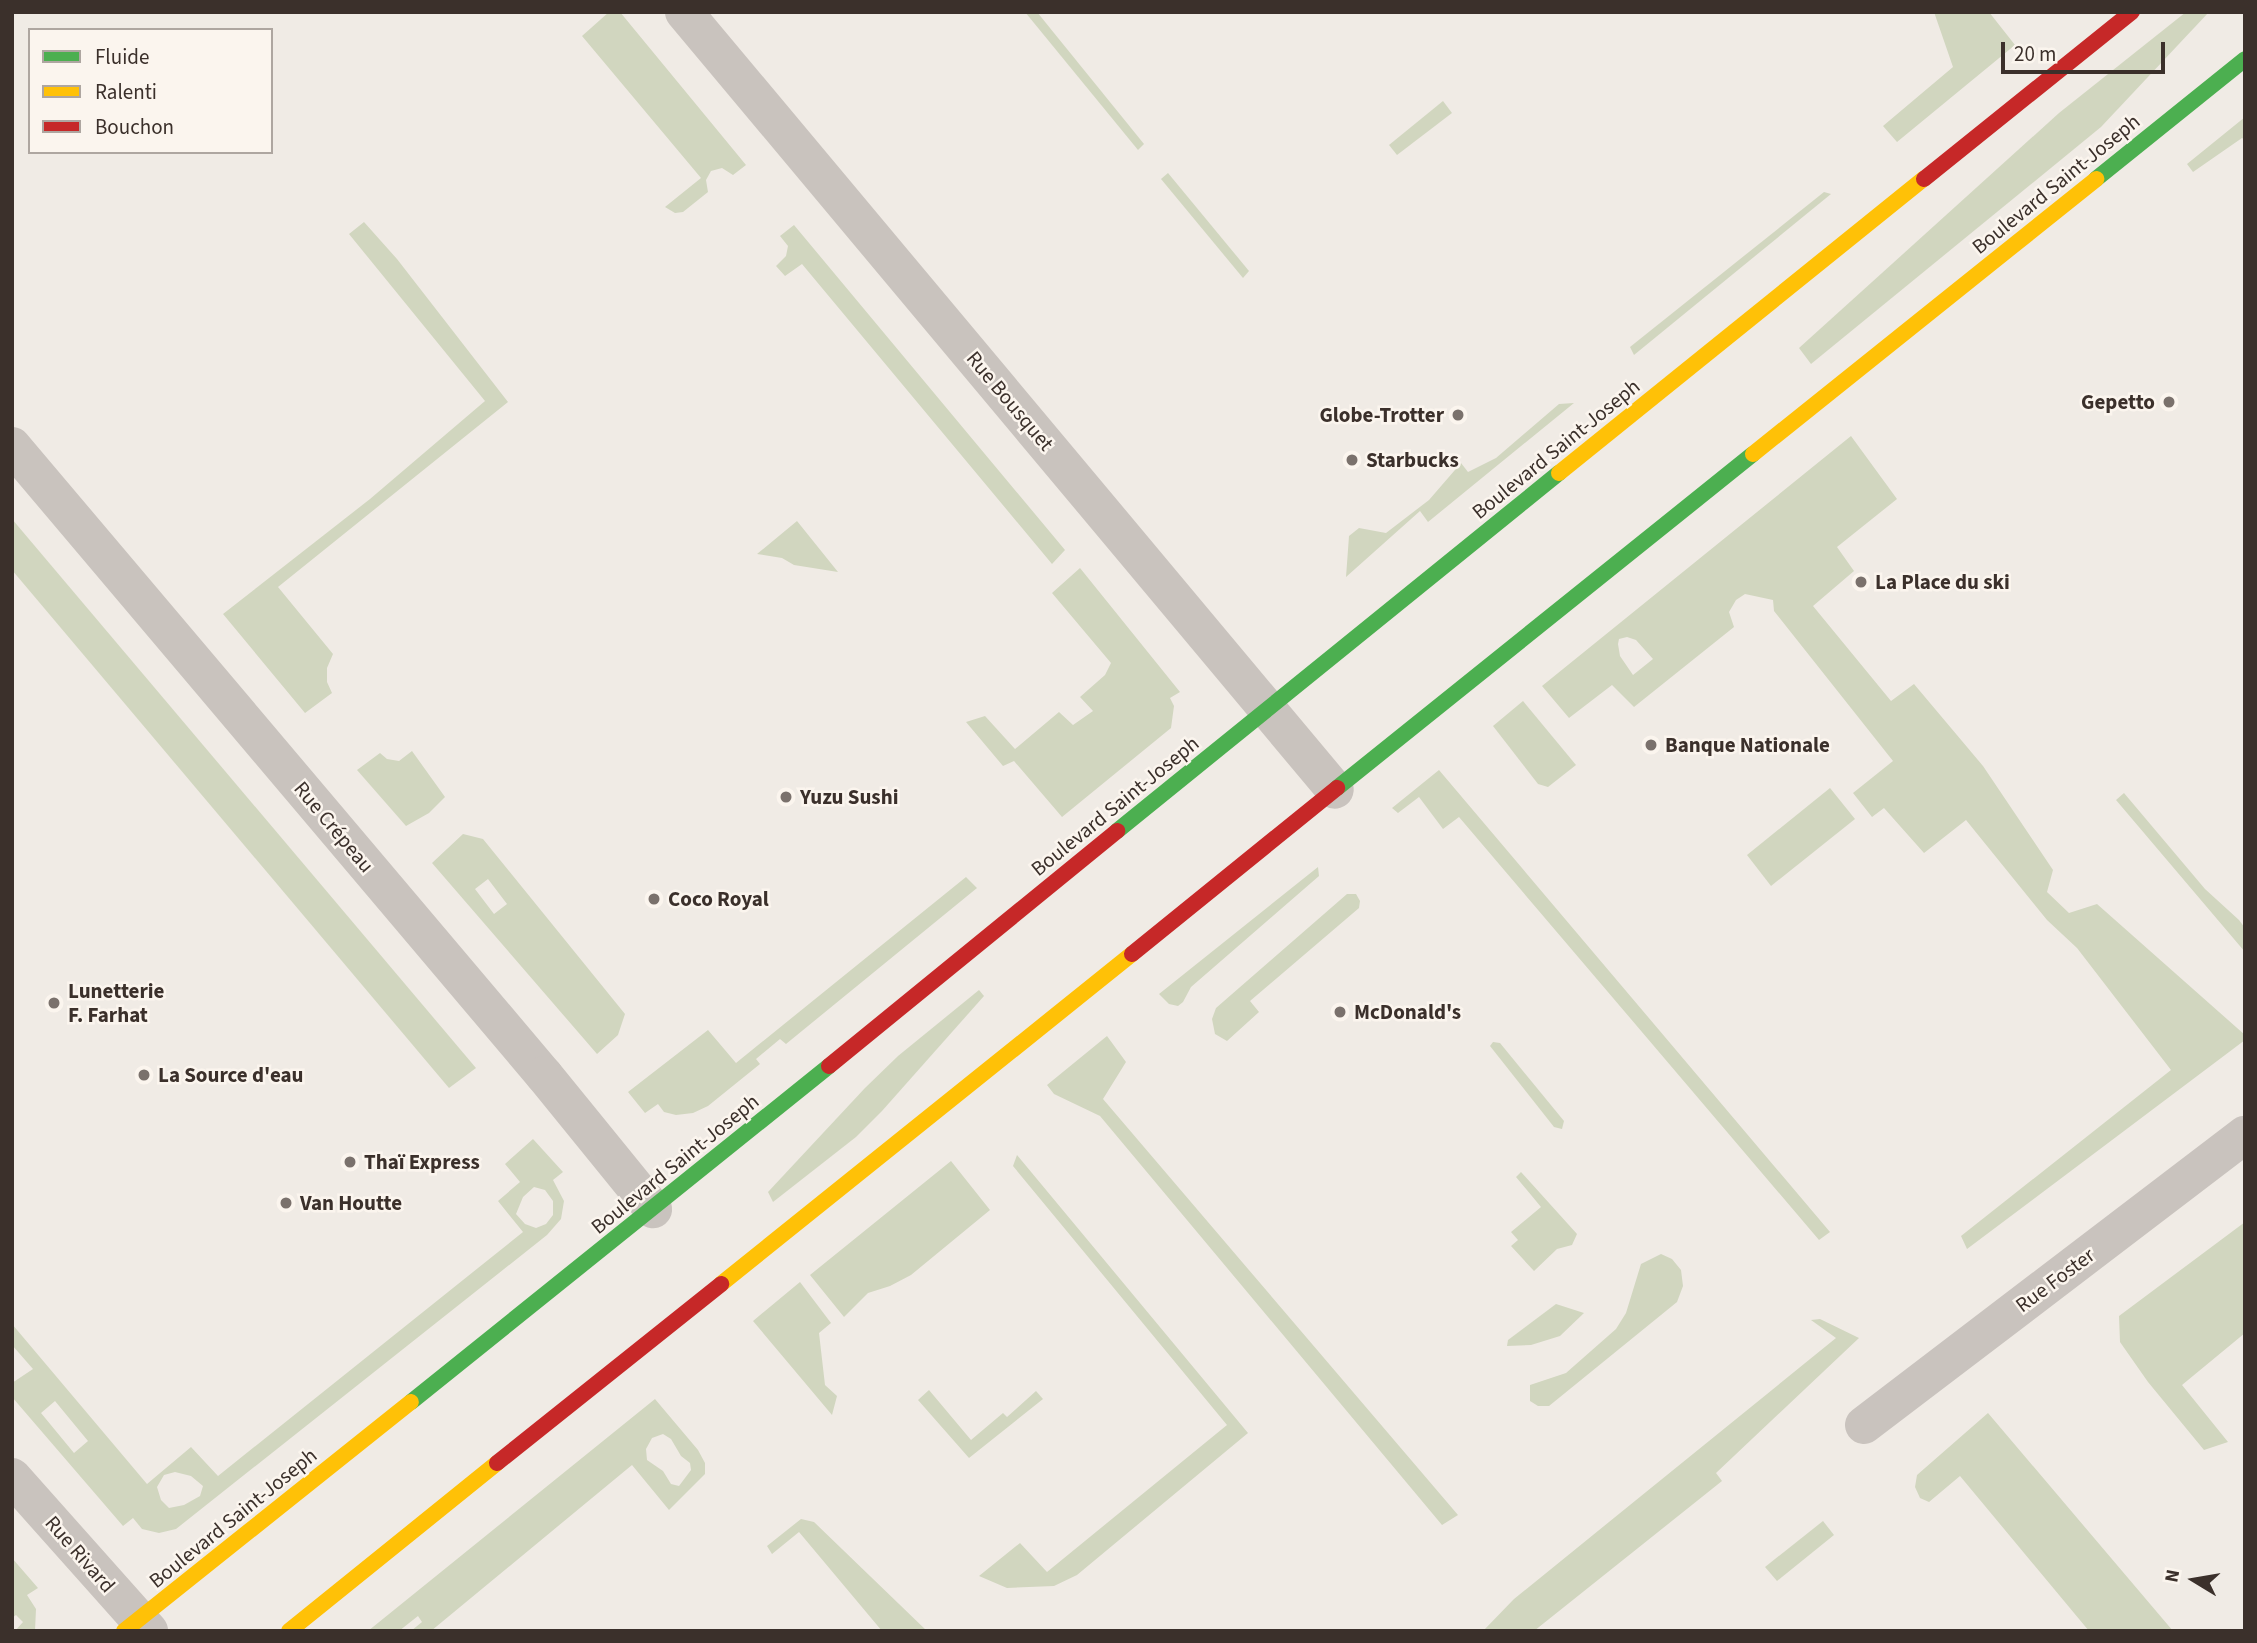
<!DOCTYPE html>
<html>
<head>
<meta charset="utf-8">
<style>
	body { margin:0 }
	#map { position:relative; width:2257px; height:1643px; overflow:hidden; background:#f0ebe5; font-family:"Source Sans 3",sans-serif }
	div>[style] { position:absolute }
	.green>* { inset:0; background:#d1d6bf }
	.street>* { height:38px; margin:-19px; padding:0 19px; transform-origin:19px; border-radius:19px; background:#c9c3be }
	.fast>* { height:16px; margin:-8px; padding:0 8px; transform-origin:8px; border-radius:8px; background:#4caf50 }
	.slow>* { height:16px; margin:-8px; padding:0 8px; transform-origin:8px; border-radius:8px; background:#ffc107 }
	.jam>* { height:16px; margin:-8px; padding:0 8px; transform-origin:8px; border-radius:8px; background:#c62828 }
	.dots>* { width:19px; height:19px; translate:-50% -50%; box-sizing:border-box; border:4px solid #fbf5ee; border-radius:50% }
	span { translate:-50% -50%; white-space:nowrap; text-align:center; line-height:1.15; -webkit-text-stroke:5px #fbf5ee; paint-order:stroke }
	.street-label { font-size:21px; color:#3b302b }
	.poi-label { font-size:21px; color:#3b302b; font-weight:700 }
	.right { translate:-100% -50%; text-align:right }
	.left { translate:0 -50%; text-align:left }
	.frame { position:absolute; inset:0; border:14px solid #3b302b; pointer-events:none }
	.legend { position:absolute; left:28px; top:28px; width:245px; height:126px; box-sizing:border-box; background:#fbf5ee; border:2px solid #aea6a0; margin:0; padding:9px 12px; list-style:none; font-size:21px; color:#3b302b }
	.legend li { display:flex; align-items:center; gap:14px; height:35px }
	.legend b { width:35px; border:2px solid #aea6a0 }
	.north { position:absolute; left:2159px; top:1545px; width:70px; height:70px; -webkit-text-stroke:5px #fbf5ee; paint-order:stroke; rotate:281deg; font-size:19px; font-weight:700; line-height:28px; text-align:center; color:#3b302b }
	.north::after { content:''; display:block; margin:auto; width:24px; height:32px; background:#3b302b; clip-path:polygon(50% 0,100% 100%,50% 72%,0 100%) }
	.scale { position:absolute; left:2001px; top:42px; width:164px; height:32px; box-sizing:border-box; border:4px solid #3b302b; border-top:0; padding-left:9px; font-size:21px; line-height:24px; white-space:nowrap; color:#3b302b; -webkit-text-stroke:5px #fbf5ee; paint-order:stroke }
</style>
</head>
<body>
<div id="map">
	<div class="green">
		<i style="clip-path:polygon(609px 12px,620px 12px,746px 165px,733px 175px,722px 168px,711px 171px,706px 180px,708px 192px,683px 212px,675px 213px,665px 207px,701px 178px,582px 36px)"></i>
		<i style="clip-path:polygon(1025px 12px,1037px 12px,1144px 144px,1138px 150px)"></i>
		<i style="clip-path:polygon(1934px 12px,1989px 12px,2015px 45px,1897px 142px,1883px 126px,1953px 67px)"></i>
		<i style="clip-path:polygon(2186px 12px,2209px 12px,2101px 127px,1811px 364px,1799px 348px,2059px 113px)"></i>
		<i style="clip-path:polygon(1443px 101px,1452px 113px,1397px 155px,1389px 145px)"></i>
		<i style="clip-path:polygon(2245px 117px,2245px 140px,2242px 138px,2193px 172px,2187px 164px)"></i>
		<i style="clip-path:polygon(1168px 173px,1249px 271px,1243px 278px,1161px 179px)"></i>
		<i style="clip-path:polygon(1824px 192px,1831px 194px,1634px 355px,1630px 347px)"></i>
		<i style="clip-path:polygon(364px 222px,397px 259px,508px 402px,278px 587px,333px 654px,327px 668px,327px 682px,332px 693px,305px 713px,223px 614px,370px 499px,485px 401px,349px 234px)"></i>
		<i style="clip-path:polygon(794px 225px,1065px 550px,1052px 564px,802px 264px,785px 276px,776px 266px,786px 256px,788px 246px,780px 236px)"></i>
		<i style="clip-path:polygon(1574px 403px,1428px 522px,1420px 511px,1346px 577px,1349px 536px,1359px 528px,1386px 533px,1429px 500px,1461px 463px,1468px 472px,1496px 458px,1559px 404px)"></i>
		<i style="clip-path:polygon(evenodd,1851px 436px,1897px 499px,1837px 547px,1854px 571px,1813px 606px,1891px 701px,1914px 684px,1983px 766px,2053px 870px,2047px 892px,2069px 913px,2097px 904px,2245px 1035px,2245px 1040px,1967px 1249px,1961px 1236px,2171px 1070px,2077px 948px,2047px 920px,1966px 820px,1924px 853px,1884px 808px,1872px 817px,1853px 793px,1893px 761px,1774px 611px,1773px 600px,1745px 594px,1736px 600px,1729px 612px,1734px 627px,1634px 707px,1612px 685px,1569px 718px,1542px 686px,1851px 436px,1627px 637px,1636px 640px,1653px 659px,1633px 675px,1620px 656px,1618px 644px,1619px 639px,1627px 637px)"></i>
		<i style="clip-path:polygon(12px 519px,476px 1068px,449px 1088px,12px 570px)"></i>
		<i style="clip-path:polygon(797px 521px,838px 572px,794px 565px,782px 558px,757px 554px)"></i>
		<i style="clip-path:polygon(1080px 568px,1180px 692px,1170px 698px,1174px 706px,1171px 728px,1062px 817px,1014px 761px,1003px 766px,966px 722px,985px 716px,1015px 749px,1059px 712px,1073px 725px,1093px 711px,1080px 697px,1105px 675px,1111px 663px,1052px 593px)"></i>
		<i style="clip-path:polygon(1523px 701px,1576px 765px,1548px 787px,1538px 784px,1493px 726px)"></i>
		<i style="clip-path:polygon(412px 751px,445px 797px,429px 813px,406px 826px,357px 770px,380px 753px,387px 759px,399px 761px)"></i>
		<i style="clip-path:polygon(1439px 770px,1830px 1232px,1819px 1240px,1459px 817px,1443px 829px,1419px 797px,1398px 813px,1392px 808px)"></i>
		<i style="clip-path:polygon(1830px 788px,1855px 819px,1771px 886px,1747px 855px)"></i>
		<i style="clip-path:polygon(2124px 793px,2205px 889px,2239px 920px,2245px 928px,2245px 952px,2116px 800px)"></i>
		<i style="clip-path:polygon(evenodd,463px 834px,483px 839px,625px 1014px,618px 1035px,597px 1054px,432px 863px,463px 834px,488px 879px,507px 904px,494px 914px,475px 889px,488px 879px)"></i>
		<i style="clip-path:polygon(1318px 867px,1319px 876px,1191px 987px,1183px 1002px,1178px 1006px,1169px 1004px,1159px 994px)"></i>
		<i style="clip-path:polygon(966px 877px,977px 888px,786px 1044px,780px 1039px,756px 1059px,760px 1064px,708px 1106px,693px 1113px,676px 1115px,664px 1112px,658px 1104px,645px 1113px,628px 1092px,708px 1030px,736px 1063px)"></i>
		<i style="clip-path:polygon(1347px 894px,1356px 894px,1360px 901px,1359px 908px,1250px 1001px,1259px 1012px,1227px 1041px,1215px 1034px,1212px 1019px,1216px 1008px)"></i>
		<i style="clip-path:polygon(979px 990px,984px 996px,882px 1111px,856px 1137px,773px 1202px,768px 1192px,865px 1088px,898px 1056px)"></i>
		<i style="clip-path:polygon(1107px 1036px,1126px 1062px,1103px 1099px,1458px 1515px,1442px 1525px,1100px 1116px,1054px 1094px,1047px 1085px)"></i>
		<i style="clip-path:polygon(1493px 1042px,1500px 1043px,1564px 1121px,1562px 1129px,1554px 1127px,1490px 1046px)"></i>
		<i style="clip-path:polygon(evenodd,533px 1139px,563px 1172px,553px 1180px,564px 1201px,561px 1219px,547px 1235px,176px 1529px,159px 1533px,142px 1529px,133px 1518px,123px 1526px,12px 1397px,12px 1383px,33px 1369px,12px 1345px,12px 1324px,147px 1484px,191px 1447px,218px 1476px,523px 1232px,498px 1201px,520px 1182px,505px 1164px,533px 1139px,534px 1187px,545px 1190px,553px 1201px,553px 1215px,546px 1224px,536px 1228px,525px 1224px,516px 1214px,523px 1197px,534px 1187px,533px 1139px,55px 1401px,88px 1441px,74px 1453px,41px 1413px,55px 1401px,533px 1139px,175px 1472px,191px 1476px,203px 1486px,200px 1496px,184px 1505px,169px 1508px,161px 1500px,157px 1487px,164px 1475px,175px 1472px)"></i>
		<i style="clip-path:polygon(1017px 1155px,1248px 1433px,1077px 1575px,1054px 1586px,1007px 1588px,979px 1576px,1020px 1543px,1047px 1572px,1227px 1425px,1013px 1166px)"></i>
		<i style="clip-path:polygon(951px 1161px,990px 1210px,911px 1275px,890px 1286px,868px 1293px,844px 1317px,810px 1275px)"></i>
		<i style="clip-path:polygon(1521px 1172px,1577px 1234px,1572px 1245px,1557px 1249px,1534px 1271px,1511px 1246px,1518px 1240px,1511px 1232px,1541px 1207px,1516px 1177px)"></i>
		<i style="clip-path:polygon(2245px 1222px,2245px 1333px,2182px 1385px,2228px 1442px,2204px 1450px,2148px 1382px,2120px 1342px,2119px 1316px)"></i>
		<i style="clip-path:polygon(1661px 1254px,1672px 1259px,1681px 1270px,1683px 1286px,1677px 1302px,1549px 1406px,1538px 1406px,1530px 1401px,1530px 1385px,1566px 1373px,1616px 1329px,1626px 1313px,1641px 1264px)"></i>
		<i style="clip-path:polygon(800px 1282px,831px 1323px,819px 1333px,825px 1385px,837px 1396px,832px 1415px,753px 1321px)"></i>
		<i style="clip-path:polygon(1556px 1304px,1584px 1313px,1560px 1336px,1531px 1345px,1507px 1346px,1508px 1340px)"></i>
		<i style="clip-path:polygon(1820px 1319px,1859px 1338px,1716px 1473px,1722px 1481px,1534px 1631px,1483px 1631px,1514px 1599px,1836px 1338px,1811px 1320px)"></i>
		<i style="clip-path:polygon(929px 1390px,971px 1440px,1003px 1413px,1007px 1417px,1036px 1391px,1043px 1399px,969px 1458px,918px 1400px)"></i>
		<i style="clip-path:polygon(evenodd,655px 1399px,698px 1450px,705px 1463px,705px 1474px,669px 1510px,632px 1465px,431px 1631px,411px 1631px,422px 1622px,418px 1616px,399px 1631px,368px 1631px,655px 1399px,663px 1434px,671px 1439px,681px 1456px,690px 1463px,691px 1470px,679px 1486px,671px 1484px,663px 1471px,647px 1460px,646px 1449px,652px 1438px,663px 1434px)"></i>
		<i style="clip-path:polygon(1988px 1413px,2173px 1631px,2089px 1631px,1960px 1476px,1929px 1502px,1920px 1498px,1915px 1487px,1917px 1475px)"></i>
		<i style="clip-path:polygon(801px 1519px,814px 1522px,927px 1631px,882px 1631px,799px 1532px,772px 1554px,767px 1546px)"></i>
		<i style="clip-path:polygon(1823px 1521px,1834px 1535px,1777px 1581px,1765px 1567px)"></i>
		<i style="clip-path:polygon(12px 1558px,38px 1588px,27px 1595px,36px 1609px,35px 1631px,15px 1631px,23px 1622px,16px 1615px,12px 1618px)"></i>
	</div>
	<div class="street">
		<i style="left:684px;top:12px;width:1014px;rotate:50.08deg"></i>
		<i style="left:12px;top:446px;width:824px;rotate:49.78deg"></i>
		<i style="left:544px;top:1075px;width:173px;rotate:50.9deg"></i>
		<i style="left:1864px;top:1425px;width:479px;rotate:-37.3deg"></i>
		<i style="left:12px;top:1477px;width:206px;rotate:48.3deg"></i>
	</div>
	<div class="fast">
		<i style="left:2096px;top:179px;width:191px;rotate:-38.8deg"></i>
		<i style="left:1337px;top:788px;width:533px;rotate:-38.76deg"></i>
		<i style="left:1117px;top:831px;width:569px;rotate:-39.01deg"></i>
		<i style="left:411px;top:1402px;width:536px;rotate:-38.79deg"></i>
	</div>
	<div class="slow">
		<i style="left:1753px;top:454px;width:440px;rotate:-38.7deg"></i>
		<i style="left:1559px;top:473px;width:469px;rotate:-38.9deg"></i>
		<i style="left:721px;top:1284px;width:527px;rotate:-38.76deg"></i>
		<i style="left:124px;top:1631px;width:367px;rotate:-38.6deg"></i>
		<i style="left:289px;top:1631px;width:267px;rotate:-38.9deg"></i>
	</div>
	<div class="jam">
		<i style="left:1924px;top:179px;width:267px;rotate:-38.8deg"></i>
		<i style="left:1132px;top:954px;width:264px;rotate:-39deg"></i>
		<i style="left:829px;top:1066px;width:372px;rotate:-39.2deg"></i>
		<i style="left:497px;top:1463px;width:287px;rotate:-38.6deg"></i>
	</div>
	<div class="dots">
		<i style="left:2169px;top:402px;background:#7a716c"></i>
		<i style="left:1458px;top:415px;background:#7a716c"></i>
		<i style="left:1352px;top:460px;background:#7a716c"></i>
		<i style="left:1861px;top:582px;background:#7a716c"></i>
		<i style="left:1651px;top:745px;background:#7a716c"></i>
		<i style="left:786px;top:797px;background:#7a716c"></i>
		<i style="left:654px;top:899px;background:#7a716c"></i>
		<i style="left:54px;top:1003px;background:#7a716c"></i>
		<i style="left:1340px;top:1012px;background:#7a716c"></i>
		<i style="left:144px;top:1075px;background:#7a716c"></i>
		<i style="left:350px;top:1162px;background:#7a716c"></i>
		<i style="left:286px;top:1203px;background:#7a716c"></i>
	</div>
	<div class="street-label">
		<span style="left:2056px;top:184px;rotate:-39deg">Boulevard Saint-Joseph</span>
		<span style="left:1010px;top:401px;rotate:50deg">Rue Bousquet</span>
		<span style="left:1556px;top:449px;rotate:-39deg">Boulevard Saint-Joseph</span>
		<span style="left:1115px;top:806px;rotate:-39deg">Boulevard Saint-Joseph</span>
		<span style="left:334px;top:827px;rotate:50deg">Rue Crépeau</span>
		<span style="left:675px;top:1164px;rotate:-39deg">Boulevard Saint-Joseph</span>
		<span style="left:2055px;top:1280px;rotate:-37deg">Rue Foster</span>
		<span style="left:233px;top:1518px;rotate:-39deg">Boulevard Saint-Joseph</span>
		<span style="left:80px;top:1554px;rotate:49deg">Rue Rivard</span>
	</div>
	<div class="poi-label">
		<span class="right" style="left:2155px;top:402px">Gepetto</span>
		<span class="right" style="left:1444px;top:415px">Globe-Trotter</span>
		<span class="left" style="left:1366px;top:460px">Starbucks</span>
		<span class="left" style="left:1875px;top:582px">La Place du ski</span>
		<span class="left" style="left:1665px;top:745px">Banque Nationale</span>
		<span class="left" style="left:800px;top:797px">Yuzu Sushi</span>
		<span class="left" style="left:668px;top:899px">Coco Royal</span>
		<span class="left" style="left:68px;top:1003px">Lunetterie<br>F. Farhat</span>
		<span class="left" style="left:1354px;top:1012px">McDonald's</span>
		<span class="left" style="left:158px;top:1075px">La Source d'eau</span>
		<span class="left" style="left:364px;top:1162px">Thaï Express</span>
		<span class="left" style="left:300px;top:1203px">Van Houtte</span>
	</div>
	<div class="frame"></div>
	<ul class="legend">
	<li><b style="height:9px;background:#4caf50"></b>Fluide</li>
	<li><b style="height:9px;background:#ffc107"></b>Ralenti</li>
	<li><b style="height:9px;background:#c62828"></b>Bouchon</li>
	</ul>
	<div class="north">N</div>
	<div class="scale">20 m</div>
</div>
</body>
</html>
